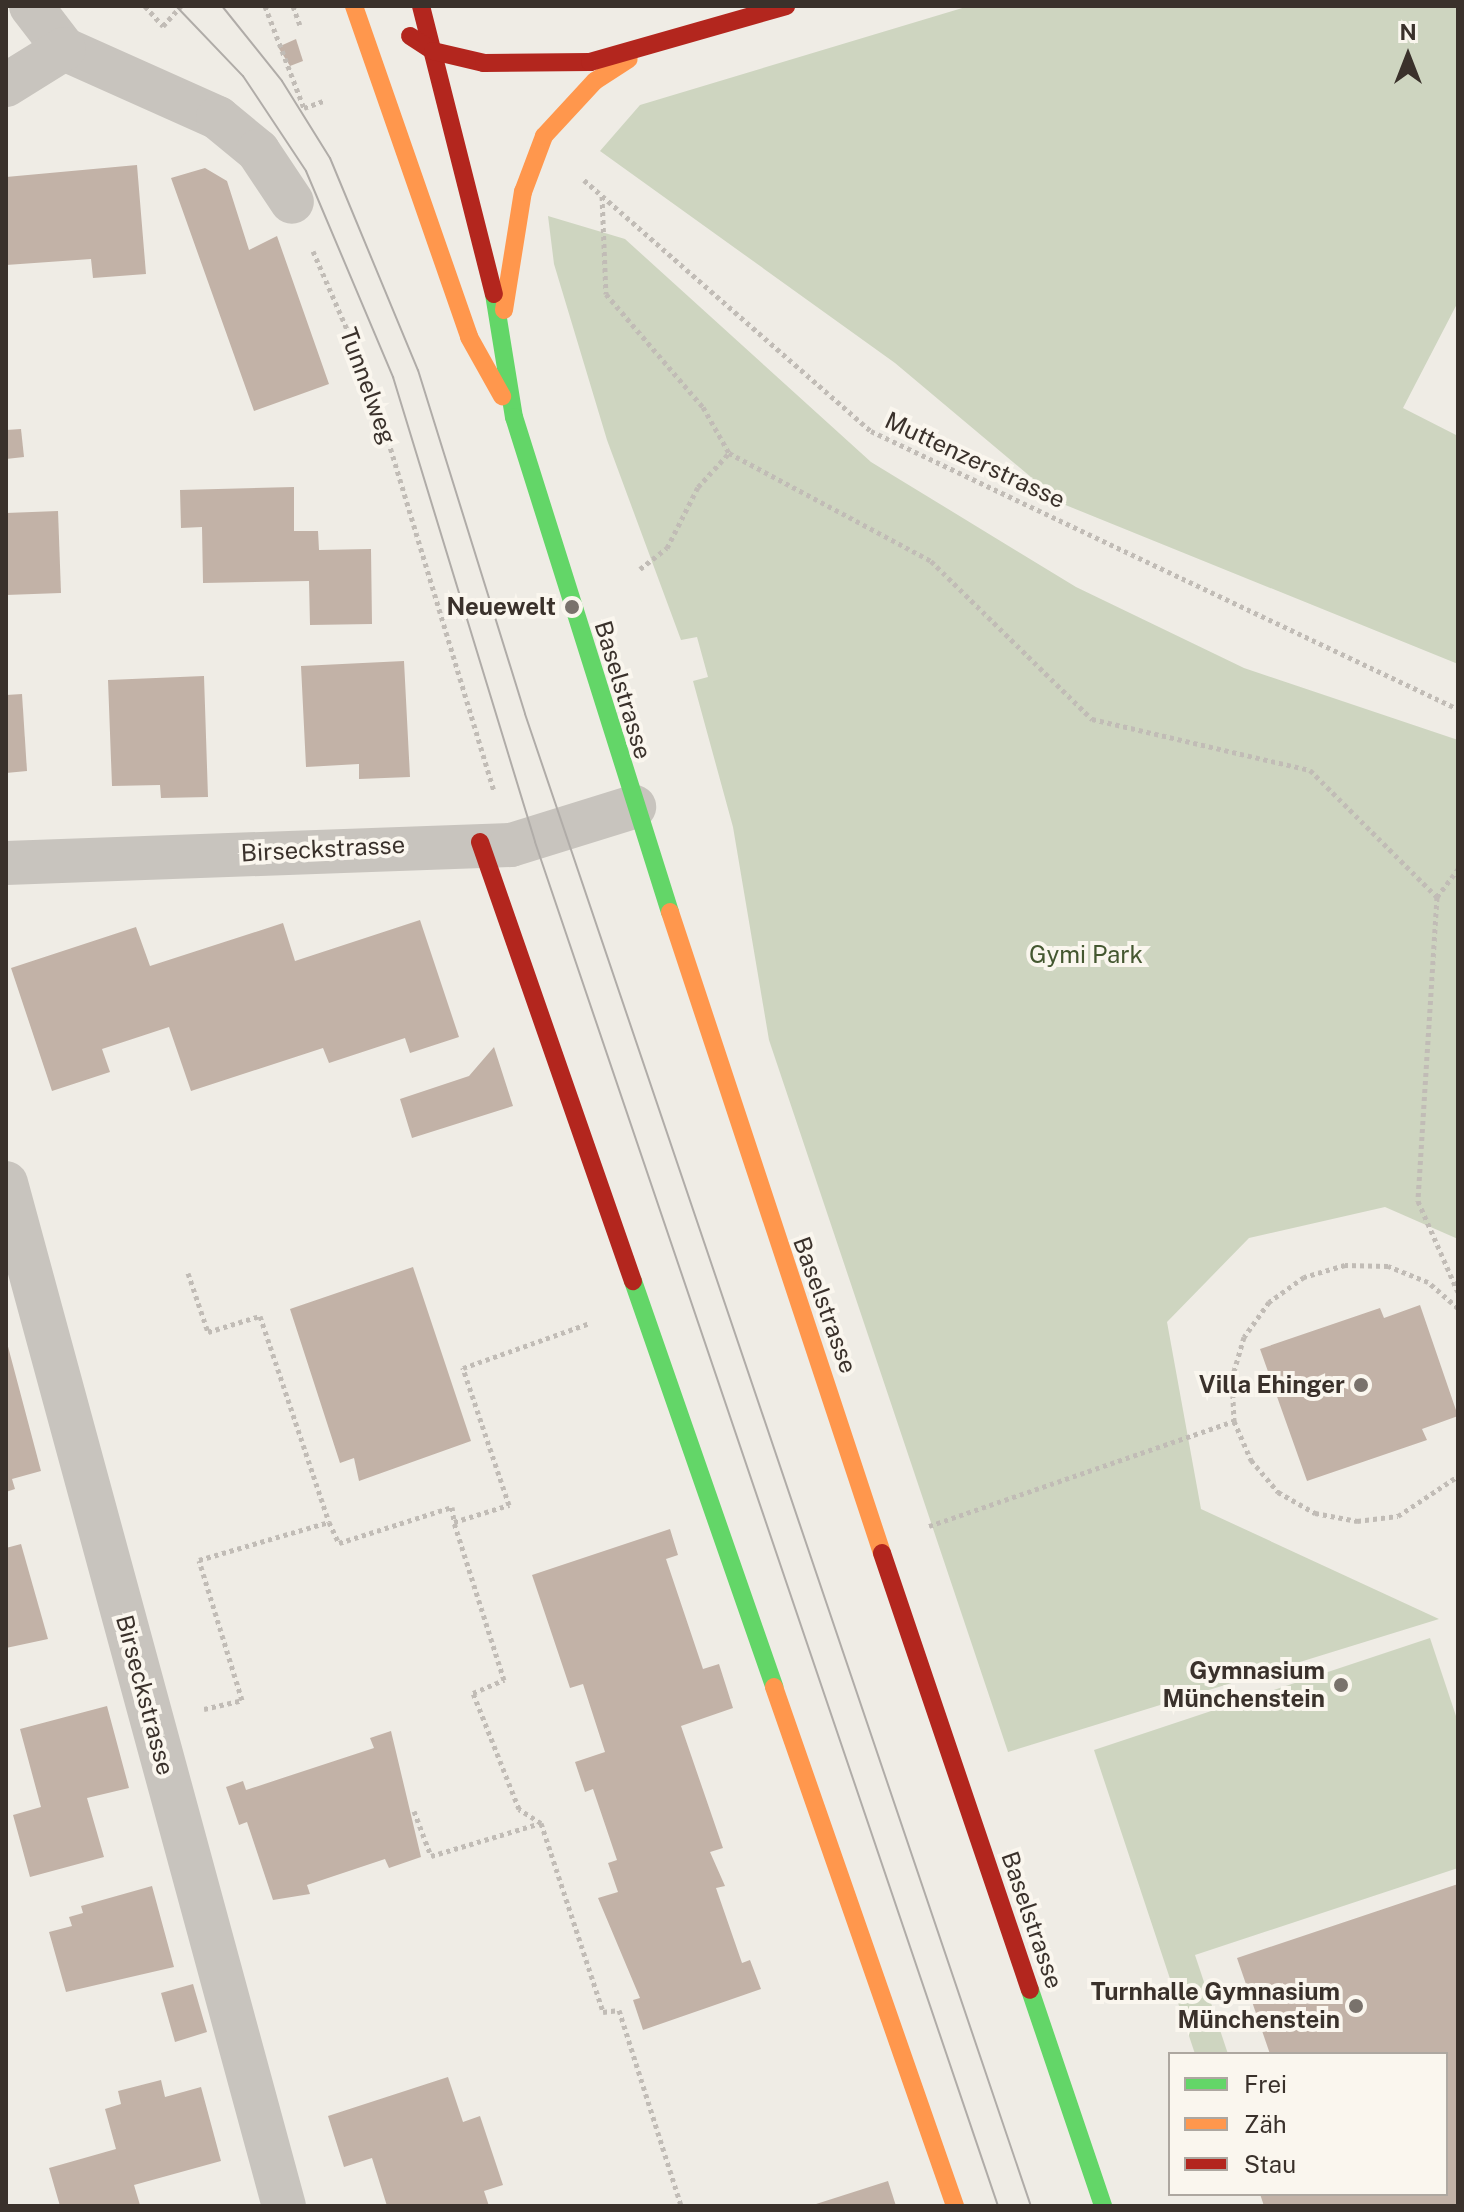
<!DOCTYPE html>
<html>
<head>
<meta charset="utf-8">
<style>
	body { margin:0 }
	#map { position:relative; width:1464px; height:2212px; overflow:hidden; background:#efece5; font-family:"Public Sans",sans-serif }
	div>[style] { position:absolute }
	.green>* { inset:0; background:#ced5c0 }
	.building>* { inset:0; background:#c2b2a7 }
	.path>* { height:5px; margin-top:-2.5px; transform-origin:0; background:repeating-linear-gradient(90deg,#c1bcb6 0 4px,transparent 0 8px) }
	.street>* { height:44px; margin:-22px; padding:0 22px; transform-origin:22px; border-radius:22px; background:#c8c4be }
	.fast>* { height:18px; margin:-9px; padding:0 9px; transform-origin:9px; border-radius:9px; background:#63d668 }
	.slow>* { height:18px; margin:-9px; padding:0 9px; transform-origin:9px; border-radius:9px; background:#ff974d }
	.jam>* { height:18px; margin:-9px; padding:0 9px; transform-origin:9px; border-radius:9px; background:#b3261e }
	.tram>* { height:2px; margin:-1px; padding:0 1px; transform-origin:1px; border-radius:1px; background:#b0aca8 }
	.dots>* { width:22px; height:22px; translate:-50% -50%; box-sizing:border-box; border:4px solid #faf6ee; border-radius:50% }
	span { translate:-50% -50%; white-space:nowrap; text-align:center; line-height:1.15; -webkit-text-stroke:8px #faf6ee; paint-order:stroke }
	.street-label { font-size:24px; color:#3a312b }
	.poi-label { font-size:24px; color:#3a312b; font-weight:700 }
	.right { translate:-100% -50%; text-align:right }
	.park-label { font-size:24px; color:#445730 }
	.frame { position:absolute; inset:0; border:8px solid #3a312b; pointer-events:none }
	.legend { position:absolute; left:1168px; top:2052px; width:280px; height:144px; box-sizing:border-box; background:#faf6ee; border:2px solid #ada7a0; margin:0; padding:10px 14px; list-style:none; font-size:24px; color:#3a312b }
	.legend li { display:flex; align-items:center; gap:16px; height:40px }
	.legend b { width:40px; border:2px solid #ada7a0 }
	.north { position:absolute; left:1368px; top:16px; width:80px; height:80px; -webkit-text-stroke:6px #faf6ee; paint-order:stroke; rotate:0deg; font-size:22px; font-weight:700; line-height:32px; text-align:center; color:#3a312b }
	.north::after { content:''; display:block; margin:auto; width:28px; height:36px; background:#3a312b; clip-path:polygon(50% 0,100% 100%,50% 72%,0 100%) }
</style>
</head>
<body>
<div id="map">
	<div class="green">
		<i style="clip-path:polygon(969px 6px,1458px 6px,1458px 302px,1403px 408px,1458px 436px,1458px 664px,1063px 504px,895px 363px,600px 151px,640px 105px)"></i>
		<i style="clip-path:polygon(548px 216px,625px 239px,871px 462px,1076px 587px,1244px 668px,1458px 740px,1458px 1239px,1385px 1207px,1249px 1238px,1167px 1322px,1201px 1509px,1439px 1619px,1008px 1752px,769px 1040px,733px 827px,693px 681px,708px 677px,697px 637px,681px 640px,607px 440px,554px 264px)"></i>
		<i style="clip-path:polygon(1430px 1638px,1458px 1722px,1458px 1868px,1195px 1955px,1228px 2054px,1195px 2054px,1094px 1750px)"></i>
	</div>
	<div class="building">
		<i style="clip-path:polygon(296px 39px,303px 61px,290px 66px,278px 47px)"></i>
		<i style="clip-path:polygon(137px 165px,146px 274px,93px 278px,91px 259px,6px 265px,6px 177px)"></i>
		<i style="clip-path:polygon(205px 168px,227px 181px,249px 250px,277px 236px,329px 384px,254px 411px,171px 178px)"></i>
		<i style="clip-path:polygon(21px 429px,24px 457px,6px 459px,6px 430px)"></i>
		<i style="clip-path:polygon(294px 487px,294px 531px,318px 531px,319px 550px,371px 549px,372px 624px,310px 625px,309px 581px,203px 583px,202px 527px,181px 528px,180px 490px)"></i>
		<i style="clip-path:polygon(58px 511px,61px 593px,6px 595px,6px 513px)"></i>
		<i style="clip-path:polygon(404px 661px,410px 777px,359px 779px,359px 764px,306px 767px,301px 666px)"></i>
		<i style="clip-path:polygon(204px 676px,208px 797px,161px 798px,160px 785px,112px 786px,108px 680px)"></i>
		<i style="clip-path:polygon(22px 694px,27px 771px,6px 773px,6px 695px)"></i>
		<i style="clip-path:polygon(420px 920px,459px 1037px,410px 1053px,405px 1038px,329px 1063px,323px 1048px,191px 1091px,169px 1027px,102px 1049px,110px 1072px,52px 1091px,11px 968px,136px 927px,150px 966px,283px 923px,295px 961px)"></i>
		<i style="clip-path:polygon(494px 1047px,513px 1106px,412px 1138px,400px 1099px,469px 1076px)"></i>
		<i style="clip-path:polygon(413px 1267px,471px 1441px,359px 1481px,354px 1458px,340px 1463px,290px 1309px)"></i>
		<i style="clip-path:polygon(1420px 1305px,1458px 1416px,1422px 1429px,1427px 1440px,1307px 1481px,1260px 1349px,1380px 1308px,1384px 1318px)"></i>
		<i style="clip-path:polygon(6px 1339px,41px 1471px,12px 1479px,15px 1489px,6px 1492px)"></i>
		<i style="clip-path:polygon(670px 1529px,678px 1555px,666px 1559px,703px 1669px,719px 1664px,733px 1708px,681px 1726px,723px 1848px,710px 1852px,725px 1886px,716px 1888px,742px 1963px,750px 1960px,761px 1989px,643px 2030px,633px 2000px,640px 1998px,598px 1898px,618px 1892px,608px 1863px,617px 1860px,593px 1789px,585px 1792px,575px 1762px,605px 1752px,583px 1684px,570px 1688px,532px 1575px)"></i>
		<i style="clip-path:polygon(21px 1544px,48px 1639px,6px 1648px,6px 1548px)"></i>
		<i style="clip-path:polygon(107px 1706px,129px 1788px,87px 1798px,104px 1857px,30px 1877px,13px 1815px,41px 1807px,20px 1729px)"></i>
		<i style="clip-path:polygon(391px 1731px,421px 1857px,389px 1868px,385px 1859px,307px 1885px,310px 1894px,273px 1900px,247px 1822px,239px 1825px,226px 1787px,243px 1781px,246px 1790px,374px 1748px,370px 1738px)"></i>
		<i style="clip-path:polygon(1458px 1884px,1458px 2206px,1264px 2206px,1260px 2194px,1446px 2194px,1446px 2054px,1270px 2054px,1237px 1958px)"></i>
		<i style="clip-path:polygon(152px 1886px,174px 1967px,66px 1992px,49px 1932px,72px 1926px,69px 1917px,83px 1913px,81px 1906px)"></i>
		<i style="clip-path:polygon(193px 1984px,207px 2032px,175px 2042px,161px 1993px)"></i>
		<i style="clip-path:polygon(448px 2077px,463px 2122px,480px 2116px,503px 2185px,484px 2191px,489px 2206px,387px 2206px,372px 2158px,344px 2167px,328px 2116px)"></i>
		<i style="clip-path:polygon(161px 2080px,165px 2097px,201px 2087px,221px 2161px,134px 2185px,140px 2205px,60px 2206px,49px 2168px,116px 2149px,105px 2109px,121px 2104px,118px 2091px)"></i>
		<i style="clip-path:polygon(888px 2181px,896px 2206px,813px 2206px,813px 2205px)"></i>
	</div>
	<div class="path">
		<i style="left:145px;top:6px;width:27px;rotate:48deg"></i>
		<i style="left:163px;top:26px;width:27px;rotate:-48deg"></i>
		<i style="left:265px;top:6px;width:109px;rotate:69.1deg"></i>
		<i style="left:304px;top:108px;width:23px;rotate:-20deg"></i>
		<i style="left:293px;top:6px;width:20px;rotate:70deg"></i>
		<i style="left:584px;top:180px;width:381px;rotate:41.2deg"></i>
		<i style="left:871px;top:431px;width:650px;rotate:25.34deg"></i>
		<i style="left:602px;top:196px;width:98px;rotate:87.7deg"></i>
		<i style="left:606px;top:294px;width:149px;rotate:49.4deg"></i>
		<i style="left:703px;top:407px;width:53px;rotate:60.5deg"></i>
		<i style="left:729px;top:453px;width:229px;rotate:28.1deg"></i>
		<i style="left:931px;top:561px;width:226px;rotate:44.5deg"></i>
		<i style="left:1092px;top:719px;width:224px;rotate:13.2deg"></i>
		<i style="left:1310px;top:770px;width:180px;rotate:45deg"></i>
		<i style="left:1437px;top:897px;width:305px;rotate:93.6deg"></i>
		<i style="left:1418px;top:1201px;width:99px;rotate:66.3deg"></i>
		<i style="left:313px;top:251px;width:148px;rotate:66.5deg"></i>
		<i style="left:372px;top:387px;width:422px;rotate:73.2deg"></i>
		<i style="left:640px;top:569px;width:34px;rotate:-38deg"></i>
		<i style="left:667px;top:548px;width:68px;rotate:-63.1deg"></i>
		<i style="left:698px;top:487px;width:46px;rotate:-47.6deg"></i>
		<i style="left:1437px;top:897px;width:35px;rotate:-53deg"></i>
		<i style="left:188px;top:1273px;width:62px;rotate:71.3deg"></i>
		<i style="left:208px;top:1332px;width:54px;rotate:-17.1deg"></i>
		<i style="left:260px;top:1316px;width:217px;rotate:71.5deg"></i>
		<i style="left:1458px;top:1308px;width:40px;rotate:-139deg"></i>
		<i style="left:1428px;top:1282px;width:43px;rotate:-158.2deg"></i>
		<i style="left:1388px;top:1266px;width:43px;rotate:-178.7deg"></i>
		<i style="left:1345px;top:1265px;width:43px;rotate:163.7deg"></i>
		<i style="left:1304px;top:1277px;width:43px;rotate:144.5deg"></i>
		<i style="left:1269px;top:1302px;width:43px;rotate:125.5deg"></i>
		<i style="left:1244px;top:1337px;width:43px;rotate:106.3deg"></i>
		<i style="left:1232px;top:1378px;width:43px;rotate:87.3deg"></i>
		<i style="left:1234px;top:1421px;width:43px;rotate:66.4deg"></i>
		<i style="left:1251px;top:1460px;width:42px;rotate:49.8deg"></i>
		<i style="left:1278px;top:1492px;width:43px;rotate:29.6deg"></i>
		<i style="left:1315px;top:1513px;width:43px;rotate:10.8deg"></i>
		<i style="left:1357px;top:1521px;width:41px;rotate:-7deg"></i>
		<i style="left:1398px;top:1516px;width:72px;rotate:-33.7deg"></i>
		<i style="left:929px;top:1526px;width:323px;rotate:-19deg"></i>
		<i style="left:204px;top:1709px;width:39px;rotate:-13deg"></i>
		<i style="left:242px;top:1700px;width:146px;rotate:-107.1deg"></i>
		<i style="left:199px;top:1560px;width:135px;rotate:-16.3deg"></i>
		<i style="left:329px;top:1522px;width:23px;rotate:65deg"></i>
		<i style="left:339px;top:1543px;width:119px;rotate:-17.7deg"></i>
		<i style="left:452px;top:1507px;width:15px;rotate:82deg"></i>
		<i style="left:414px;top:1811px;width:48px;rotate:69.3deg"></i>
		<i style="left:431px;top:1856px;width:115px;rotate:-16.7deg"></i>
		<i style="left:541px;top:1823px;width:199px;rotate:71.8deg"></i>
		<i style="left:603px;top:2012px;width:16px;rotate:-7deg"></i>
		<i style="left:619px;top:2010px;width:206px;rotate:72.4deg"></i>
		<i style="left:541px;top:1823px;width:26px;rotate:-148deg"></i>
		<i style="left:519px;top:1809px;width:125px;rotate:-111.6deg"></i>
		<i style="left:473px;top:1693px;width:34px;rotate:-23deg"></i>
		<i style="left:504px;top:1680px;width:166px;rotate:-107.6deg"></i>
		<i style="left:454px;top:1522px;width:58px;rotate:-17.2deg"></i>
		<i style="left:509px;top:1505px;width:145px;rotate:-108.6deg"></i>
		<i style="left:463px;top:1368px;width:135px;rotate:-19.5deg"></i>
	</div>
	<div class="street">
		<i style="left:31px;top:6px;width:54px;rotate:52.5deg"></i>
		<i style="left:64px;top:49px;width:169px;rotate:24.1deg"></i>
		<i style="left:218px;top:118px;width:52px;rotate:39.5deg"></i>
		<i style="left:258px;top:151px;width:61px;rotate:56.3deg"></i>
		<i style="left:6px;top:85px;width:68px;rotate:-31.8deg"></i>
		<i style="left:6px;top:863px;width:505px;rotate:-2.04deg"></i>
		<i style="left:511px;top:845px;width:129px;rotate:-17.2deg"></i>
		<i style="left:6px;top:1183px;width:1060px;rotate:74.8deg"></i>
	</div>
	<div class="fast">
		<i style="left:494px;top:294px;width:125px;rotate:80.8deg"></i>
		<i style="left:514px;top:417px;width:519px;rotate:72.51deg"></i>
		<i style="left:633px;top:1281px;width:430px;rotate:70.8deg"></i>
		<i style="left:1030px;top:1990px;width:228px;rotate:71.3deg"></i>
	</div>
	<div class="slow">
		<i style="left:354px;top:6px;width:350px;rotate:70.8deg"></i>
		<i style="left:469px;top:337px;width:68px;rotate:60.8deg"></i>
		<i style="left:504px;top:310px;width:120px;rotate:-80.9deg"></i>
		<i style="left:523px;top:192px;width:60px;rotate:-69.4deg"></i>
		<i style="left:544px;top:136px;width:75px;rotate:-47.2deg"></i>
		<i style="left:595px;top:81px;width:40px;rotate:-32.9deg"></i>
		<i style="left:670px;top:912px;width:675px;rotate:71.7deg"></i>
		<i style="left:774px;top:1687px;width:550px;rotate:70.77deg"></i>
	</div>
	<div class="jam">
		<i style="left:421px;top:6px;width:297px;rotate:75.8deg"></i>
		<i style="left:410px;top:36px;width:27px;rotate:33deg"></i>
		<i style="left:433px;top:51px;width:52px;rotate:13.2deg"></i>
		<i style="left:484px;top:63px;width:106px;rotate:-0.5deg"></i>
		<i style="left:590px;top:62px;width:204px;rotate:-15.9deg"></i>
		<i style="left:480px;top:842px;width:465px;rotate:70.8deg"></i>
		<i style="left:882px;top:1553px;width:461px;rotate:71.3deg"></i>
	</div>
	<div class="tram">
		<i style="left:176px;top:6px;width:97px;rotate:46.3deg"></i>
		<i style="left:243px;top:76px;width:114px;rotate:56.4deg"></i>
		<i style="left:306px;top:171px;width:224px;rotate:67.1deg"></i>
		<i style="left:393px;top:377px;width:486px;rotate:73deg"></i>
		<i style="left:535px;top:842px;width:1440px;rotate:71.25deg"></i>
		<i style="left:222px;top:6px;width:96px;rotate:51.3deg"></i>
		<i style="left:282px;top:81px;width:91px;rotate:58.1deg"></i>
		<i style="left:330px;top:158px;width:230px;rotate:67.5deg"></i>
		<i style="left:418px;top:370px;width:360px;rotate:72.7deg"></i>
		<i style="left:525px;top:714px;width:1575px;rotate:71.27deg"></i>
	</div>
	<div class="dots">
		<i style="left:572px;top:607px;background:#79726c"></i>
		<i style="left:1361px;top:1385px;background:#79726c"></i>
		<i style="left:1341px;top:1685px;background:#79726c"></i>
		<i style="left:1356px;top:2006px;background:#79726c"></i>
	</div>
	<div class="street-label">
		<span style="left:368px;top:386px;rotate:70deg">Tunnelweg</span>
		<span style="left:975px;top:460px;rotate:25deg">Muttenzerstrasse</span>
		<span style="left:623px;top:690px;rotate:73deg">Baselstrasse</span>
		<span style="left:323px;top:849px;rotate:-3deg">Birseckstrasse</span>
		<span style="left:825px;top:1305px;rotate:70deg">Baselstrasse</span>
		<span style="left:145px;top:1695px;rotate:75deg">Birseckstrasse</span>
		<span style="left:1032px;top:1920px;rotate:71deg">Baselstrasse</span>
	</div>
	<div class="poi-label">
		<span class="right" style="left:556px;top:607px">Neuewelt</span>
		<span class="right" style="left:1345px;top:1385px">Villa Ehinger</span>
		<span class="right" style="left:1325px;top:1685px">Gymnasium<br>Münchenstein</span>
		<span class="right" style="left:1340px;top:2006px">Turnhalle Gymnasium<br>Münchenstein</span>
	</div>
	<div class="park-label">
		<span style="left:1086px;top:955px">Gymi Park</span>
	</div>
	<div class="frame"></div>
	<ul class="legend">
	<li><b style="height:10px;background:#63d668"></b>Frei</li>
	<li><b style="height:10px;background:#ff974d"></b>Zäh</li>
	<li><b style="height:10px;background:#b3261e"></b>Stau</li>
	</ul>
	<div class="north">N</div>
</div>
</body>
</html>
